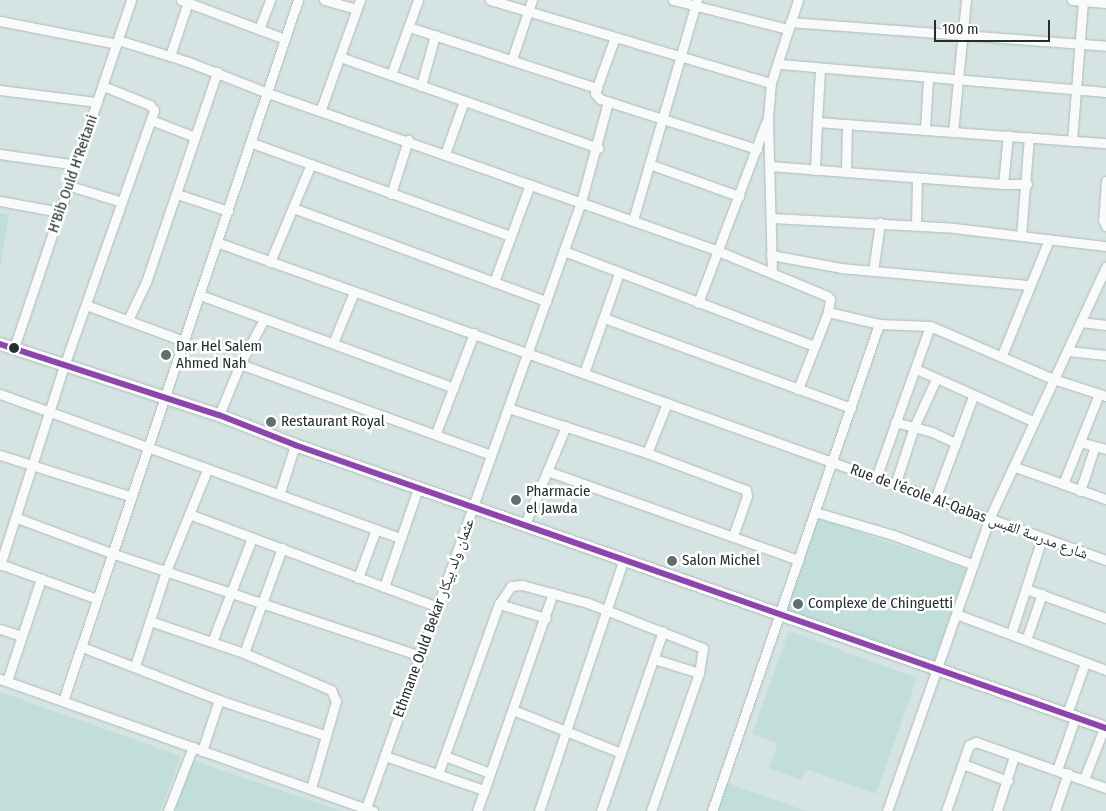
<!DOCTYPE html>
<html>
<head>
<meta charset="utf-8">
<style>
	body { margin:0 }
	#map { position:relative; width:1106px; height:811px; overflow:hidden; background:#d5e4e3; font-family:"Fira Sans Condensed","Noto Naskh Arabic",sans-serif }
	div>[style] { position:absolute }
	.built>* { inset:0; background:#c2dedb }
	.roads { filter:drop-shadow(0 0 1px #aebab9) drop-shadow(0 0 1px #aebab9) }
	.street>* { height:9px; margin:-4.5px; padding:0 4.5px; transform-origin:4.5px; border-radius:4.5px; background:#f9fbfb }
	.secondary>* { height:12px; margin:-6px; padding:0 6px; transform-origin:6px; border-radius:6px; background:#f9fbfb }
	.bus-1>* { height:6px; margin:-3px; padding:0 3px; transform-origin:3px; border-radius:3px; background:#8e44ad }
	.dots>* { width:14px; height:14px; translate:-50% -50%; box-sizing:border-box; border:2px solid #fff; border-radius:50% }
	span { translate:-50% -50%; white-space:nowrap; text-align:center; line-height:1.15; -webkit-text-stroke:5px #fff; paint-order:stroke }
	.street-label { font-size:15px; color:#232e2d }
	.poi-label { font-size:15px; color:#232e2d }
	.left { translate:0 -50%; text-align:left }
	.scale { position:absolute; left:934px; top:20px; width:116px; height:22px; box-sizing:border-box; border:2px solid #232e2d; border-top:0; padding-left:6px; font-size:15px; line-height:18px; white-space:nowrap; color:#232e2d; -webkit-text-stroke:4px #fff; paint-order:stroke }
</style>
</head>
<body>
<div id="map">
	<div class="built">
		<i style="clip-path:polygon(0 213px,9px 215px,0 269px)"></i>
		<i style="clip-path:polygon(818px 518px,966px 569px,933px 665px,785px 613px)"></i>
		<i style="clip-path:polygon(789px 631px,917px 678px,876px 794px,806px 769px,801px 780px,769px 768px,778px 743px,752px 734px)"></i>
		<i style="clip-path:polygon(0 692px,181px 756px,160px 811px,0 811px)"></i>
		<i style="clip-path:polygon(191px 760px,342px 811px,172px 811px)"></i>
		<i style="clip-path:polygon(727px 783px,806px 811px,717px 811px)"></i>
	</div>
	<div class="roads">
		<div class="street">
			<i style="left:181px;top:0;width:111px;rotate:20.6deg"></i>
			<i style="left:324px;top:0;width:34px;rotate:15deg"></i>
			<i style="left:490px;top:0;width:293px;rotate:16.5deg"></i>
			<i style="left:673px;top:0;width:119px;rotate:14.2deg"></i>
			<i style="left:1072px;top:0;width:34px;rotate:5deg"></i>
			<i style="left:0;top:21px;width:119px;rotate:11.1deg"></i>
			<i style="left:790px;top:22px;width:317px;rotate:4.3deg"></i>
			<i style="left:409px;top:27px;width:198px;rotate:18deg"></i>
			<i style="left:259px;top:29px;width:31px;rotate:-69deg"></i>
			<i style="left:615px;top:37px;width:59px;rotate:109.7deg"></i>
			<i style="left:595px;top:93px;width:8px;rotate:50deg"></i>
			<i style="left:600px;top:99px;width:165px;rotate:17.7deg"></i>
			<i style="left:118px;top:40px;width:71px;rotate:17.2deg"></i>
			<i style="left:186px;top:61px;width:85px;rotate:21.4deg"></i>
			<i style="left:265px;top:92px;width:480px;rotate:19.3deg"></i>
			<i style="left:718px;top:251px;width:118px;rotate:22.4deg"></i>
			<i style="left:827px;top:296px;width:4px;rotate:45deg"></i>
			<i style="left:830px;top:299px;width:13px;rotate:99deg"></i>
			<i style="left:828px;top:312px;width:83px;rotate:111.3deg"></i>
			<i style="left:170px;top:56px;width:57px;rotate:-71.6deg"></i>
			<i style="left:340px;top:57px;width:274px;rotate:19.4deg"></i>
			<i style="left:512px;top:59px;width:62px;rotate:-71.3deg"></i>
			<i style="left:780px;top:64px;width:327px;rotate:4.9deg"></i>
			<i style="left:820px;top:70px;width:52px;rotate:93.3deg"></i>
			<i style="left:817px;top:122px;width:290px;rotate:4.2deg"></i>
			<i style="left:391px;top:75px;width:80px;rotate:-70.2deg"></i>
			<i style="left:421px;top:86px;width:53px;rotate:-74.6deg"></i>
			<i style="left:0;top:90px;width:98px;rotate:7.1deg"></i>
			<i style="left:321px;top:109px;width:116px;rotate:-70.3deg"></i>
			<i style="left:151px;top:120px;width:47px;rotate:21.1deg"></i>
			<i style="left:847px;top:124px;width:48px;rotate:91.2deg"></i>
			<i style="left:846px;top:172px;width:157px;rotate:4.4deg"></i>
			<i style="left:1003px;top:184px;width:49px;rotate:-84.2deg"></i>
			<i style="left:925px;top:130px;width:52px;rotate:-86.7deg"></i>
			<i style="left:953px;top:132px;width:133px;rotate:-84.4deg"></i>
			<i style="left:1072px;top:141px;width:141px;rotate:-85.5deg"></i>
			<i style="left:252px;top:143px;width:275px;rotate:19.8deg"></i>
			<i style="left:0;top:154px;width:78px;rotate:8.1deg"></i>
			<i style="left:445px;top:154px;width:56px;rotate:-70.3deg"></i>
			<i style="left:649px;top:164px;width:96px;rotate:19.6deg"></i>
			<i style="left:770px;top:166px;width:76px;rotate:4.5deg"></i>
			<i style="left:815px;top:170px;width:48px;rotate:-87.6deg"></i>
			<i style="left:1106px;top:181px;width:39px;rotate:94deg"></i>
			<i style="left:1103px;top:220px;width:7px;rotate:63deg"></i>
			<i style="left:1003px;top:184px;width:24px"></i>
			<i style="left:70px;top:186px;width:54px;rotate:17.1deg"></i>
			<i style="left:177px;top:194px;width:54px;rotate:18.4deg"></i>
			<i style="left:391px;top:194px;width:57px;rotate:-72.5deg"></i>
			<i style="left:0;top:201px;width:61px;rotate:10.4deg"></i>
			<i style="left:293px;top:208px;width:270px;rotate:20.2deg"></i>
			<i style="left:772px;top:218px;width:182px;rotate:3.1deg"></i>
			<i style="left:954px;top:228px;width:153px;rotate:6.8deg"></i>
			<i style="left:633px;top:220px;width:229px;rotate:-73.8deg"></i>
			<i style="left:916px;top:225px;width:47px;rotate:-88.8deg"></i>
			<i style="left:1021px;top:236px;width:99px;rotate:-85.4deg"></i>
			<i style="left:219px;top:243px;width:942px;rotate:19.67deg"></i>
			<i style="left:564px;top:251px;width:267px;rotate:20.8deg"></i>
			<i style="left:771px;top:255px;width:71px;rotate:10.5deg"></i>
			<i style="left:841px;top:268px;width:189px;rotate:5.2deg"></i>
			<i style="left:270px;top:262px;width:106px;rotate:-67.3deg"></i>
			<i style="left:873px;top:271px;width:49px;rotate:-81.7deg"></i>
			<i style="left:772px;top:273px;width:156px;rotate:-91.5deg"></i>
			<i style="left:768px;top:117px;width:34px;rotate:-85deg"></i>
			<i style="left:771px;top:83px;width:87px;rotate:-72deg"></i>
			<i style="left:494px;top:282px;width:104px;rotate:-69.8deg"></i>
			<i style="left:200px;top:295px;width:270px;rotate:20.1deg"></i>
			<i style="left:698px;top:303px;width:193px;rotate:-69.4deg"></i>
			<i style="left:86px;top:305px;width:104px;rotate:20.2deg"></i>
			<i style="left:828px;top:312px;width:52px;rotate:13.2deg"></i>
			<i style="left:879px;top:324px;width:51px;rotate:2.2deg"></i>
			<i style="left:930px;top:326px;width:134px;rotate:23.3deg"></i>
			<i style="left:1053px;top:379px;width:56px;rotate:17.8deg"></i>
			<i style="left:604px;top:318px;width:263px;rotate:20deg"></i>
			<i style="left:128px;top:320px;width:42px;rotate:-64.7deg"></i>
			<i style="left:146px;top:282px;width:222px;rotate:-71.3deg"></i>
			<i style="left:1081px;top:322px;width:25px;rotate:7deg"></i>
			<i style="left:333px;top:343px;width:55px;rotate:-67.6deg"></i>
			<i style="left:14px;top:348px;width:367px;rotate:-71.4deg"></i>
			<i style="left:1068px;top:351px;width:38px;rotate:6deg"></i>
			<i style="left:1002px;top:355px;width:125px;rotate:-67.9deg"></i>
			<i style="left:240px;top:364px;width:267px;rotate:19.9deg"></i>
			<i style="left:916px;top:369px;width:128px;rotate:24deg"></i>
			<i style="left:584px;top:373px;width:106px;rotate:-70.7deg"></i>
			<i style="left:0;top:394px;width:426px;rotate:19.8deg"></i>
			<i style="left:508px;top:408px;width:146px;rotate:17.9deg"></i>
			<i style="left:647px;top:453px;width:106px;rotate:20.5deg"></i>
			<i style="left:746px;top:490px;width:6px;rotate:81deg"></i>
			<i style="left:747px;top:496px;width:42px;rotate:109.3deg"></i>
			<i style="left:219px;top:415px;width:55px;rotate:-67.6deg"></i>
			<i style="left:240px;top:364px;width:51px;rotate:-61.9deg"></i>
			<i style="left:895px;top:422px;width:38px;rotate:15deg"></i>
			<i style="left:932px;top:432px;width:26px;rotate:25deg"></i>
			<i style="left:436px;top:433px;width:107px;rotate:-69.2deg"></i>
			<i style="left:1080px;top:442px;width:27px;rotate:15deg"></i>
			<i style="left:647px;top:453px;width:54px;rotate:-68.2deg"></i>
			<i style="left:0;top:455px;width:135px;rotate:17.6deg"></i>
			<i style="left:1015px;top:467px;width:96px;rotate:19.4deg"></i>
			<i style="left:547px;top:471px;width:267px;rotate:19.5deg"></i>
			<i style="left:876px;top:478px;width:161px;rotate:-70.4deg"></i>
			<i style="left:1063px;top:484px;width:97px;rotate:-68.2deg"></i>
			<i style="left:895px;top:485px;width:61px;rotate:-71.9deg"></i>
			<i style="left:914px;top:427px;width:53px;rotate:-65.4deg"></i>
			<i style="left:1080px;top:491px;width:47px;rotate:-71.6deg"></i>
			<i style="left:280px;top:492px;width:49px;rotate:-72.3deg"></i>
			<i style="left:935px;top:499px;width:110px;rotate:-69.7deg"></i>
			<i style="left:815px;top:512px;width:81px;rotate:16.4deg"></i>
			<i style="left:893px;top:535px;width:84px;rotate:20.2deg"></i>
			<i style="left:189px;top:514px;width:266px;rotate:20.5deg"></i>
			<i style="left:17px;top:518px;width:103px;rotate:20.4deg"></i>
			<i style="left:114px;top:554px;width:323px;rotate:18.4deg"></i>
			<i style="left:525px;top:524px;width:106px;rotate:-67.3deg"></i>
			<i style="left:0;top:564px;width:103px;rotate:19.8deg"></i>
			<i style="left:0;top:565px;width:209px;rotate:-72.2deg"></i>
			<i style="left:64px;top:366px;width:271px;rotate:-70.6deg"></i>
			<i style="left:154px;top:110px;width:6px;rotate:-129deg"></i>
			<i style="left:150px;top:105px;width:51px;rotate:-158deg"></i>
			<i style="left:358px;top:578px;width:52px;rotate:-69.8deg"></i>
			<i style="left:384px;top:587px;width:105px;rotate:-71deg"></i>
			<i style="left:1026px;top:589px;width:85px;rotate:19.9deg"></i>
			<i style="left:499px;top:604px;width:49px;rotate:16.6deg"></i>
			<i style="left:956px;top:614px;width:160px;rotate:20.5deg"></i>
			<i style="left:150px;top:621px;width:99px;rotate:18.8deg"></i>
			<i style="left:244px;top:653px;width:95px;rotate:23deg"></i>
			<i style="left:331px;top:690px;width:12px;rotate:66deg"></i>
			<i style="left:336px;top:701px;width:91px;rotate:106deg"></i>
			<i style="left:0;top:629px;width:22px;rotate:18deg"></i>
			<i style="left:1011px;top:634px;width:101px;rotate:-72.1deg"></i>
			<i style="left:1026px;top:640px;width:49px;rotate:-70.8deg"></i>
			<i style="left:212px;top:642px;width:111px;rotate:-69deg"></i>
			<i style="left:82px;top:647px;width:147px;rotate:21.1deg"></i>
			<i style="left:219px;top:700px;width:111px;rotate:18.4deg"></i>
			<i style="left:244px;top:653px;width:112px;rotate:-70.1deg"></i>
			<i style="left:654px;top:659px;width:47px;rotate:17.3deg"></i>
			<i style="left:135px;top:666px;width:100px;rotate:-71.9deg"></i>
			<i style="left:166px;top:571px;width:109px;rotate:-67.9deg"></i>
			<i style="left:0;top:679px;width:396px;rotate:19.5deg"></i>
			<i style="left:7px;top:681px;width:108px;rotate:-71.6deg"></i>
			<i style="left:63px;top:701px;width:739px;rotate:-71.47deg"></i>
			<i style="left:513px;top:710px;width:116px;rotate:21.7deg"></i>
			<i style="left:1067px;top:714px;width:54px;rotate:-70.6deg"></i>
			<i style="left:202px;top:751px;width:54px;rotate:-71.6deg"></i>
			<i style="left:385px;top:756px;width:105px;rotate:19deg"></i>
			<i style="left:445px;top:756px;width:48px;rotate:20.7deg"></i>
			<i style="left:963px;top:764px;width:48px;rotate:20.7deg"></i>
			<i style="left:1057px;top:770px;width:55px;rotate:-70.9deg"></i>
			<i style="left:438px;top:774px;width:181px;rotate:-70.3deg"></i>
			<i style="left:499px;top:604px;width:22px;rotate:-56deg"></i>
			<i style="left:511px;top:586px;width:11px;rotate:-5deg"></i>
			<i style="left:522px;top:585px;width:68px;rotate:15.3deg"></i>
			<i style="left:588px;top:603px;width:123px;rotate:21.4deg"></i>
			<i style="left:703px;top:648px;width:25px;rotate:99deg"></i>
			<i style="left:699px;top:673px;width:146px;rotate:109.2deg"></i>
			<i style="left:1084px;top:779px;width:55px;rotate:-68.6deg"></i>
			<i style="left:366px;top:808px;width:643px;rotate:-70.47deg"></i>
			<i style="left:581px;top:202px;width:104px;rotate:-74.9deg"></i>
			<i style="left:168px;top:811px;width:69px;rotate:-68.7deg"></i>
			<i style="left:477px;top:811px;width:231px;rotate:-70.8deg"></i>
			<i style="left:539px;top:811px;width:267px;rotate:-71.4deg"></i>
			<i style="left:601px;top:811px;width:190px;rotate:-71deg"></i>
			<i style="left:712px;top:811px;width:515px;rotate:-71.07deg"></i>
			<i style="left:887px;top:811px;width:309px;rotate:-70.7deg"></i>
			<i style="left:989px;top:519px;width:278px;rotate:-65.1deg"></i>
			<i style="left:946px;top:811px;width:70px;rotate:-70.8deg"></i>
			<i style="left:969px;top:745px;width:8px;rotate:-23deg"></i>
			<i style="left:976px;top:742px;width:138px;rotate:19.5deg"></i>
			<i style="left:997px;top:811px;width:58px;rotate:-72.8deg"></i>
			<i style="left:1055px;top:811px;width:40px;rotate:-71.1deg"></i>
		</div>
		<div class="secondary">
			<i style="left:0;top:344px;width:230px;rotate:18deg"></i>
			<i style="left:219px;top:415px;width:82px;rotate:21.5deg"></i>
			<i style="left:295px;top:445px;width:859px;rotate:19.24deg"></i>
		</div>
	</div>
	<div class="bus-1">
		<i style="left:0;top:344px;width:230px;rotate:18deg"></i>
		<i style="left:219px;top:415px;width:82px;rotate:21.5deg"></i>
		<i style="left:295px;top:445px;width:859px;rotate:19.24deg"></i>
	</div>
	<div class="dots">
		<i style="left:14px;top:348px;background:#232e2d"></i>
		<i style="left:166px;top:355px;background:#616e6d"></i>
		<i style="left:271px;top:422px;background:#616e6d"></i>
		<i style="left:516px;top:500px;background:#616e6d"></i>
		<i style="left:672px;top:561px;background:#616e6d"></i>
		<i style="left:798px;top:604px;background:#616e6d"></i>
	</div>
	<div class="street-label">
		<span style="left:73px;top:174px;rotate:-71deg">H'Bib Ould H'Reitani</span>
		<span style="left:969px;top:512px;rotate:20deg">Rue de l'école Al-Qabas شارع مدرسة القبس</span>
		<span style="left:434px;top:618px;rotate:-70deg">Ethmane Ould Bekar عثمان ولد بيكار</span>
	</div>
	<div class="poi-label">
		<span class="left" style="left:176px;top:355px">Dar Hel Salem<br>Ahmed Nah</span>
		<span class="left" style="left:281px;top:422px">Restaurant Royal</span>
		<span class="left" style="left:526px;top:500px">Pharmacie<br>el Jawda</span>
		<span class="left" style="left:682px;top:561px">Salon Michel</span>
		<span class="left" style="left:808px;top:604px">Complexe de Chinguetti</span>
	</div>
	<div class="scale">100 m</div>
</div>
</body>
</html>
